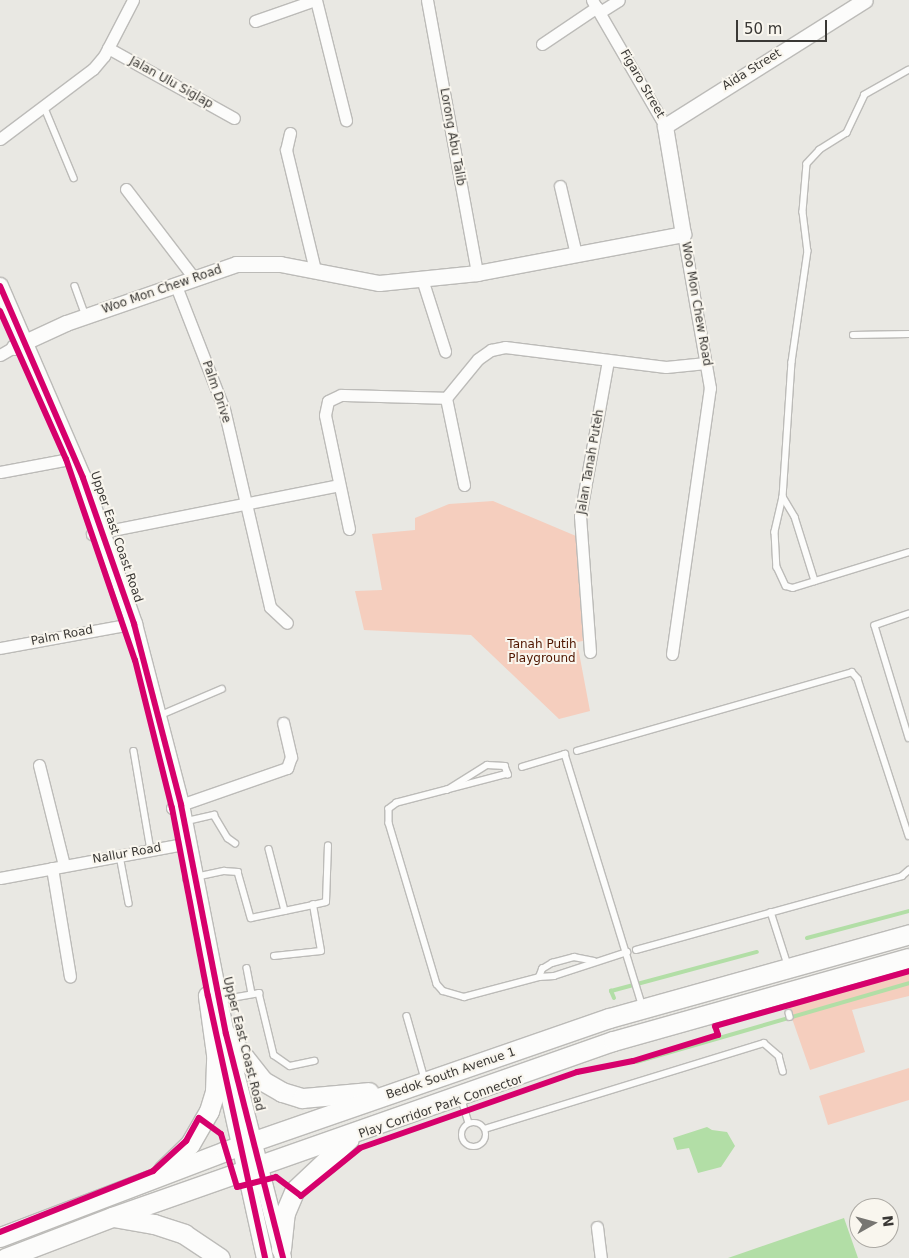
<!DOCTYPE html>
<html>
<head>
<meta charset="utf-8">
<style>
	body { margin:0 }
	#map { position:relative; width:909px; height:1258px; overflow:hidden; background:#e9e8e3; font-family:"DejaVu Sans",sans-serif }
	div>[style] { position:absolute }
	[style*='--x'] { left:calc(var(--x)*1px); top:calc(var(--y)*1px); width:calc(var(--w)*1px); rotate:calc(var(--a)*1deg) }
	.green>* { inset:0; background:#f5cebe }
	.water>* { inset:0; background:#b2dea6 }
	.stream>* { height:4px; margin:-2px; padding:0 2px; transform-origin:2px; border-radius:2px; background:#b2dea6 }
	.roads { filter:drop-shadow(1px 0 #bcbbb8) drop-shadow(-1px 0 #bcbbb8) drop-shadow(0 1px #bcbbb8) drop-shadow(0 -1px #bcbbb8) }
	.service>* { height:5.5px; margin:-2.75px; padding:0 2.75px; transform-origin:2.75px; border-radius:2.75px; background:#fcfcfb }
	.service>.ring { margin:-2.75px; padding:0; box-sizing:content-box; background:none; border:5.5px solid #fcfcfb; border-radius:50% }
	.minor>* { height:11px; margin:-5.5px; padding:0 5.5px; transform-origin:5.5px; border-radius:5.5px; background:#fcfcfb }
	.tertiary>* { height:15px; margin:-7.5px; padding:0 7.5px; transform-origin:7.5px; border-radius:7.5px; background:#fcfcfb }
	.secondary>* { height:16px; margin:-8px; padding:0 8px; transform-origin:8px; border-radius:8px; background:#fcfcfb }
	.primary>* { height:19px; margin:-9.5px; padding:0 9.5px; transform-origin:9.5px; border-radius:9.5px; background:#fcfcfb }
	.cycleway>* { height:6px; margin:-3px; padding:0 3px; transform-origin:3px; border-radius:3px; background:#d6006c }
	span { translate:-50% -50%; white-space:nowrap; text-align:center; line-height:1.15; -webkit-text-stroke:4px #f9f6ee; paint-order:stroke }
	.street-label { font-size:12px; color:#3a3835 }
	.park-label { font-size:12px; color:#4f1600 }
	.north { position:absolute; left:849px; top:1198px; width:50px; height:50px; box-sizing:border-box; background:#f9f6ee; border:1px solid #adaaa4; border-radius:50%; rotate:83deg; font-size:14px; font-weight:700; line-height:20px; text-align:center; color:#3a3835 }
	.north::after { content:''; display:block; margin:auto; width:18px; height:22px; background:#777672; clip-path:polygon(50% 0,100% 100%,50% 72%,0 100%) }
	.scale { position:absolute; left:736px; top:20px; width:91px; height:22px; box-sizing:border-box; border:2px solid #3a3835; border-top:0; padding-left:6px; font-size:15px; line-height:18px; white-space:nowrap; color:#3a3835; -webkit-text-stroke:4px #f9f6ee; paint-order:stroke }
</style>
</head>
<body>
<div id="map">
	<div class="green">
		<i style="clip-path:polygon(493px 501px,576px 536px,583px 641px,577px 642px,590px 711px,559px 719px,471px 635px,364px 630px,355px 591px,382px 590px,372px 534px,415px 530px,415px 518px,449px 504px)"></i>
		<i style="clip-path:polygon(909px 971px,909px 996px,852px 1010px,865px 1052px,810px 1070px,787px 1004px)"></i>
		<i style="clip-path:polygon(909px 1068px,909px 1100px,828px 1125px,819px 1096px)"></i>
	</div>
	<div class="water">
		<i style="clip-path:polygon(707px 1127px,712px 1130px,727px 1132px,735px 1146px,721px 1167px,698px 1173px,689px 1148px,677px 1150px,673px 1138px)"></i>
		<i style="clip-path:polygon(844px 1218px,858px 1258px,728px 1258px)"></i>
	</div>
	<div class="stream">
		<i style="--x:807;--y:938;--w:106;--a:-14.8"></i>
		<i style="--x:614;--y:998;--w:8;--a:-113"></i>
		<i style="--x:611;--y:991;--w:151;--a:-15"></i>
		<i style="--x:636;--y:1062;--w:284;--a:-16.1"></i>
	</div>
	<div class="roads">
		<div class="service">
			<i style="--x:909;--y:70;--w:51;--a:150.4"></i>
			<i style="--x:865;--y:95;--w:42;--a:115.3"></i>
			<i style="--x:847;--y:133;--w:32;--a:148"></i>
			<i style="--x:820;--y:150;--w:19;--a:133"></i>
			<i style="--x:807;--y:164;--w:48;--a:94.8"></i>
			<i style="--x:803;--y:212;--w:39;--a:83"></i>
			<i style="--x:808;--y:251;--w:112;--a:98.2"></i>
			<i style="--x:792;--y:362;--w:135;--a:93.8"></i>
			<i style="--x:783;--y:497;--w:36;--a:103"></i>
			<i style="--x:775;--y:532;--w:35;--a:87"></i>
			<i style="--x:777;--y:567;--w:21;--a:65"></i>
			<i style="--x:786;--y:586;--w:7;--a:16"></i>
			<i style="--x:793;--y:588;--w:121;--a:-17.2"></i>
			<i style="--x:44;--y:106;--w:78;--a:67.4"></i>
			<i style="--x:75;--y:286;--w:30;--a:70"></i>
			<i style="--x:853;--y:335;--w:56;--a:-1"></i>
			<i style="--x:783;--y:497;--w:23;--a:59"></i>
			<i style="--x:795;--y:517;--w:67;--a:72.6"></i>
			<i style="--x:909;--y:614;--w:36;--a:161"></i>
			<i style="--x:875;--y:626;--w:117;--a:73.1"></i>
			<i style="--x:161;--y:715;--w:66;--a:-23.1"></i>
			<i style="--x:134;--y:751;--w:100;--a:80.3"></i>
			<i style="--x:577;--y:751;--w:286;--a:-16"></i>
			<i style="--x:852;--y:672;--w:9;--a:49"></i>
			<i style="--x:858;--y:679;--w:165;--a:72"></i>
			<i style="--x:522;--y:767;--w:45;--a:-16.8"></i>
			<i style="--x:565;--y:754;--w:265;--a:72.9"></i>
			<i style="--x:447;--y:790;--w:47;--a:-32"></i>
			<i style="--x:487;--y:765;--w:18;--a:3"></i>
			<i style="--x:505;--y:766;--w:9;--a:69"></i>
			<i style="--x:508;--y:774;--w:63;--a:165.3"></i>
			<i style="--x:447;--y:790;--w:52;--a:165.4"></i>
			<i style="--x:397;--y:803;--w:10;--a:143"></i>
			<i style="--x:389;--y:809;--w:14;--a:90"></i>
			<i style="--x:389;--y:823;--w:168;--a:73.4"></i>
			<i style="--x:437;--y:984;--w:9;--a:49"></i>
			<i style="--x:443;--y:991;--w:22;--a:16"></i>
			<i style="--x:464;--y:997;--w:78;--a:-14.9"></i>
			<i style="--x:539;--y:977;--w:15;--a:-4"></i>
			<i style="--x:554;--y:976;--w:77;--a:-18.2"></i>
			<i style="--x:187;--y:821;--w:28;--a:-13"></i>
			<i style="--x:214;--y:815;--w:27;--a:59"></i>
			<i style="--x:228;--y:838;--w:9;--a:36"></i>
			<i style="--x:269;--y:849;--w:64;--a:75.5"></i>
			<i style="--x:120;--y:856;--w:48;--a:79.2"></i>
			<i style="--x:186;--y:879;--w:39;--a:-12"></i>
			<i style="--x:224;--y:871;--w:14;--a:4"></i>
			<i style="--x:238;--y:872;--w:48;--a:74.2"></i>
			<i style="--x:251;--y:918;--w:63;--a:-11.8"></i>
			<i style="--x:313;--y:905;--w:13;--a:-13"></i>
			<i style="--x:326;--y:902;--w:56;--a:-88"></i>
			<i style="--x:771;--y:912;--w:56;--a:72.2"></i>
			<i style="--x:636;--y:950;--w:276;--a:-15.5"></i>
			<i style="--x:902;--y:876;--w:9;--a:-41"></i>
			<i style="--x:274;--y:956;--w:47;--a:-6.1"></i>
			<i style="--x:321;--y:951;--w:47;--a:-99.9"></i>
			<i style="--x:247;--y:968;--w:26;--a:79"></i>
			<i style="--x:539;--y:977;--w:9;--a:-69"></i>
			<i style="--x:542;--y:969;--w:12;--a:-31"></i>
			<i style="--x:552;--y:963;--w:23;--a:-15"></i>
			<i style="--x:574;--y:957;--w:20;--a:11"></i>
			<i style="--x:220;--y:1000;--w:40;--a:-10"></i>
			<i style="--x:259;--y:993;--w:64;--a:76.4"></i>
			<i style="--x:274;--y:1055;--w:19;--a:35"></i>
			<i style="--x:290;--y:1066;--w:25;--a:-12"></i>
			<i style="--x:789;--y:1013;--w:4;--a:76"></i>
			<i style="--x:407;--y:1016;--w:66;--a:74.1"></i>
			<i style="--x:461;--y:1097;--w:27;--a:73"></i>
			<i class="ring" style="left:462px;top:1123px;width:18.5px;height:18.5px"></i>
			<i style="--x:485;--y:1129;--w:292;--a:-17.1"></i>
			<i style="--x:764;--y:1043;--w:20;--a:41"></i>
			<i style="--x:779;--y:1056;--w:16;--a:75"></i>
		</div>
		<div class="minor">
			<i style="--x:316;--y:0;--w:124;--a:76"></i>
			<i style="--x:427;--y:0;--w:278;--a:79.6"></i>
			<i style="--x:592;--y:0;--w:146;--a:59.9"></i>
			<i style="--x:600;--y:12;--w:22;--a:-32"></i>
			<i style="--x:255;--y:21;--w:64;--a:-19.3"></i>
			<i style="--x:542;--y:44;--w:66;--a:-33.9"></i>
			<i style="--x:108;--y:48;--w:144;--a:29.1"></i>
			<i style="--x:290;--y:133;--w:17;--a:103"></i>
			<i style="--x:286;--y:150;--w:123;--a:76.4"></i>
			<i style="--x:0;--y:139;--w:116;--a:-37"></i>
			<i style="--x:93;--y:69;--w:17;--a:-50"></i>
			<i style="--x:104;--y:56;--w:63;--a:-62.6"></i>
			<i style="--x:560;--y:186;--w:70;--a:76.8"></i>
			<i style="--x:126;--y:189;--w:112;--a:52.6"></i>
			<i style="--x:422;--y:279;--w:76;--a:72.3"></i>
			<i style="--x:176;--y:286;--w:132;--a:68.7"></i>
			<i style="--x:224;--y:409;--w:203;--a:76.9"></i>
			<i style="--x:270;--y:607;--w:23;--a:43"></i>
			<i style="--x:0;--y:355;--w:16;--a:-30"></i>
			<i style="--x:0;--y:472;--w:76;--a:-10.6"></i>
			<i style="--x:464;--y:485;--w:89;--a:-101.7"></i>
			<i style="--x:446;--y:398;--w:50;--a:-50.6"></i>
			<i style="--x:478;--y:359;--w:16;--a:-35"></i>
			<i style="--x:491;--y:350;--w:14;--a:-12"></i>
			<i style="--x:505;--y:347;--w:162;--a:7.1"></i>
			<i style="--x:666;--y:367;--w:40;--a:-5.7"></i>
			<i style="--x:349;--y:529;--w:116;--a:-101.9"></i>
			<i style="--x:325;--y:415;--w:14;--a:-78"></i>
			<i style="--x:328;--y:401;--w:14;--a:-25"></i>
			<i style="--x:341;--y:395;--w:105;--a:1.6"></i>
			<i style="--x:92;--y:534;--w:252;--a:-11.2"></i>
			<i style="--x:0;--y:648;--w:127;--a:-10.4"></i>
			<i style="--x:590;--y:652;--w:136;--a:-94.2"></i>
			<i style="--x:580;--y:516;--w:158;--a:-79.8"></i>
			<i style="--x:672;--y:654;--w:269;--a:-81.9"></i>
			<i style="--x:710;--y:388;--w:156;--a:-99.9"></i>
			<i style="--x:39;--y:765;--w:103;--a:76"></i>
			<i style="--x:172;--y:808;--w:122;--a:-19.2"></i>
			<i style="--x:287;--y:768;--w:12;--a:-70"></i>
			<i style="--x:291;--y:757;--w:35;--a:-103"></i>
			<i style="--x:52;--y:868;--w:110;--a:80.6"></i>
			<i style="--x:0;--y:878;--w:192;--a:-10.5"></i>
			<i style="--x:597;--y:1227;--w:31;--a:83"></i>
		</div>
		<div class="tertiary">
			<i style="--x:14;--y:347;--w:57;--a:-24.8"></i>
			<i style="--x:66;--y:323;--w:180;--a:-19.1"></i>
			<i style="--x:236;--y:264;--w:44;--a:0"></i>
			<i style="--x:280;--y:264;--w:101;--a:10.9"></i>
			<i style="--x:379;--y:283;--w:99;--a:-5.8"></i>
			<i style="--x:477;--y:273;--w:210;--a:-10.7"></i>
			<i style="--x:683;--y:234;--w:109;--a:-99.5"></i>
			<i style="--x:665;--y:126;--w:236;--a:-32.2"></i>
		</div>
		<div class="secondary">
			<i style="--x:0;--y:286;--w:209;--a:66.6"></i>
			<i style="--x:83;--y:478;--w:155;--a:70.7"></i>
			<i style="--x:134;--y:624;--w:187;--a:75.4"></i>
			<i style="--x:181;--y:805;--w:233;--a:78.9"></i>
			<i style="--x:226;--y:1034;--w:231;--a:75.7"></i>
			<i style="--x:220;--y:1054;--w:209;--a:77.6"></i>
		</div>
		<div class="primary">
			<i style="--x:226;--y:1034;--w:60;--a:51.8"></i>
			<i style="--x:263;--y:1081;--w:22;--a:30"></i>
			<i style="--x:282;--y:1092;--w:21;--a:17"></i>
			<i style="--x:302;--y:1098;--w:67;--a:-5.1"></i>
			<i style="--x:163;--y:1170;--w:37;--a:-44"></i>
			<i style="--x:190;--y:1144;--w:38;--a:-60"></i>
			<i style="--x:209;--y:1111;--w:21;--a:-73"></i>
			<i style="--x:215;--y:1091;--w:37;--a:-88"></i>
			<i style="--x:216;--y:1054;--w:59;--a:-97.9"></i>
			<i style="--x:113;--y:1217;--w:42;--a:9.7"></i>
			<i style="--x:154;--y:1224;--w:32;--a:18"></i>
			<i style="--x:184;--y:1234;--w:43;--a:33.7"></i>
			<i style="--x:0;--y:1237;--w:241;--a:-20.9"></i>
			<i style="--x:225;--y:1151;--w:406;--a:-19.1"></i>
			<i style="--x:609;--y:1018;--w:312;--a:-15.6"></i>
			<i style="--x:281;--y:1249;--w:36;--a:-84"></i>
			<i style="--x:285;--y:1213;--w:25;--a:-67"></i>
			<i style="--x:295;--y:1190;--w:74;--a:-43.4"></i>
			<i style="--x:5;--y:1258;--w:115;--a:-21"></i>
			<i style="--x:112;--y:1217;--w:531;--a:-19.36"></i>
			<i style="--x:613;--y:1041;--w:307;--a:-15.7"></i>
		</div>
	</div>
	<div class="cycleway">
		<i style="--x:0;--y:286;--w:209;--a:66.6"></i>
		<i style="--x:83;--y:478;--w:155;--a:70.7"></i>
		<i style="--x:134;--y:624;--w:187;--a:75.4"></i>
		<i style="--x:181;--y:805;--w:233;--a:78.9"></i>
		<i style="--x:226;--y:1034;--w:231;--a:75.7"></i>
		<i style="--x:0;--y:311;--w:162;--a:66"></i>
		<i style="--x:66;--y:459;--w:213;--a:71.1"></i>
		<i style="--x:135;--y:660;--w:153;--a:76"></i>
		<i style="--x:172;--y:808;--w:191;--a:79.2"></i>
		<i style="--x:208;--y:996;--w:268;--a:77.7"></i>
		<i style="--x:0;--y:1232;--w:165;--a:-21.7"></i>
		<i style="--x:153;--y:1171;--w:45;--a:-42.3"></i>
		<i style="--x:186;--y:1141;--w:26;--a:-61"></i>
		<i style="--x:199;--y:1118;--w:27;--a:36"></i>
		<i style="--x:221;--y:1134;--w:55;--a:73.2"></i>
		<i style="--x:237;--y:1187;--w:40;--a:-14.4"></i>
		<i style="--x:276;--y:1177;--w:31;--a:37"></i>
		<i style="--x:301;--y:1196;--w:76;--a:-39.1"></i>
		<i style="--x:360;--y:1148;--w:230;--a:-19.3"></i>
		<i style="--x:577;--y:1072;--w:57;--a:-11.1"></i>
		<i style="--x:633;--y:1061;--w:89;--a:-17"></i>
		<i style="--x:718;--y:1035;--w:9;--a:-108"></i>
		<i style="--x:715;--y:1026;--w:202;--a:-15.8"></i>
	</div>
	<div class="street-label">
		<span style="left:752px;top:70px;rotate:-32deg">Aida Street</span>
		<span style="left:171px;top:83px;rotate:29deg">Jalan Ulu Siglap</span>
		<span style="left:642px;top:84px;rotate:60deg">Figaro Street</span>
		<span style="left:452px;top:137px;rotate:80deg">Lorong Abu Talib</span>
		<span style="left:162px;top:290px;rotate:-19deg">Woo Mon Chew Road</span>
		<span style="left:696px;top:304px;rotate:80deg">Woo Mon Chew Road</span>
		<span style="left:216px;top:392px;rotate:71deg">Palm Drive</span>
		<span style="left:591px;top:462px;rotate:-80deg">Jalan Tanah Puteh</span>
		<span style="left:116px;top:537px;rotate:71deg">Upper East Coast Road</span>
		<span style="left:62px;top:636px;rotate:-11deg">Palm Road</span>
		<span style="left:127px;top:854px;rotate:-10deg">Nallur Road</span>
		<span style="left:243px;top:1044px;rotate:76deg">Upper East Coast Road</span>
		<span style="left:451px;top:1074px;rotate:-19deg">Bedok South Avenue 1</span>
		<span style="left:441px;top:1107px;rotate:-19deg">Play Corridor Park Connector</span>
	</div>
	<div class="park-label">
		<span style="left:542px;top:652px">Tanah Putih<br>Playground</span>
	</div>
	<div class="north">N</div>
	<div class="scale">50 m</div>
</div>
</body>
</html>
